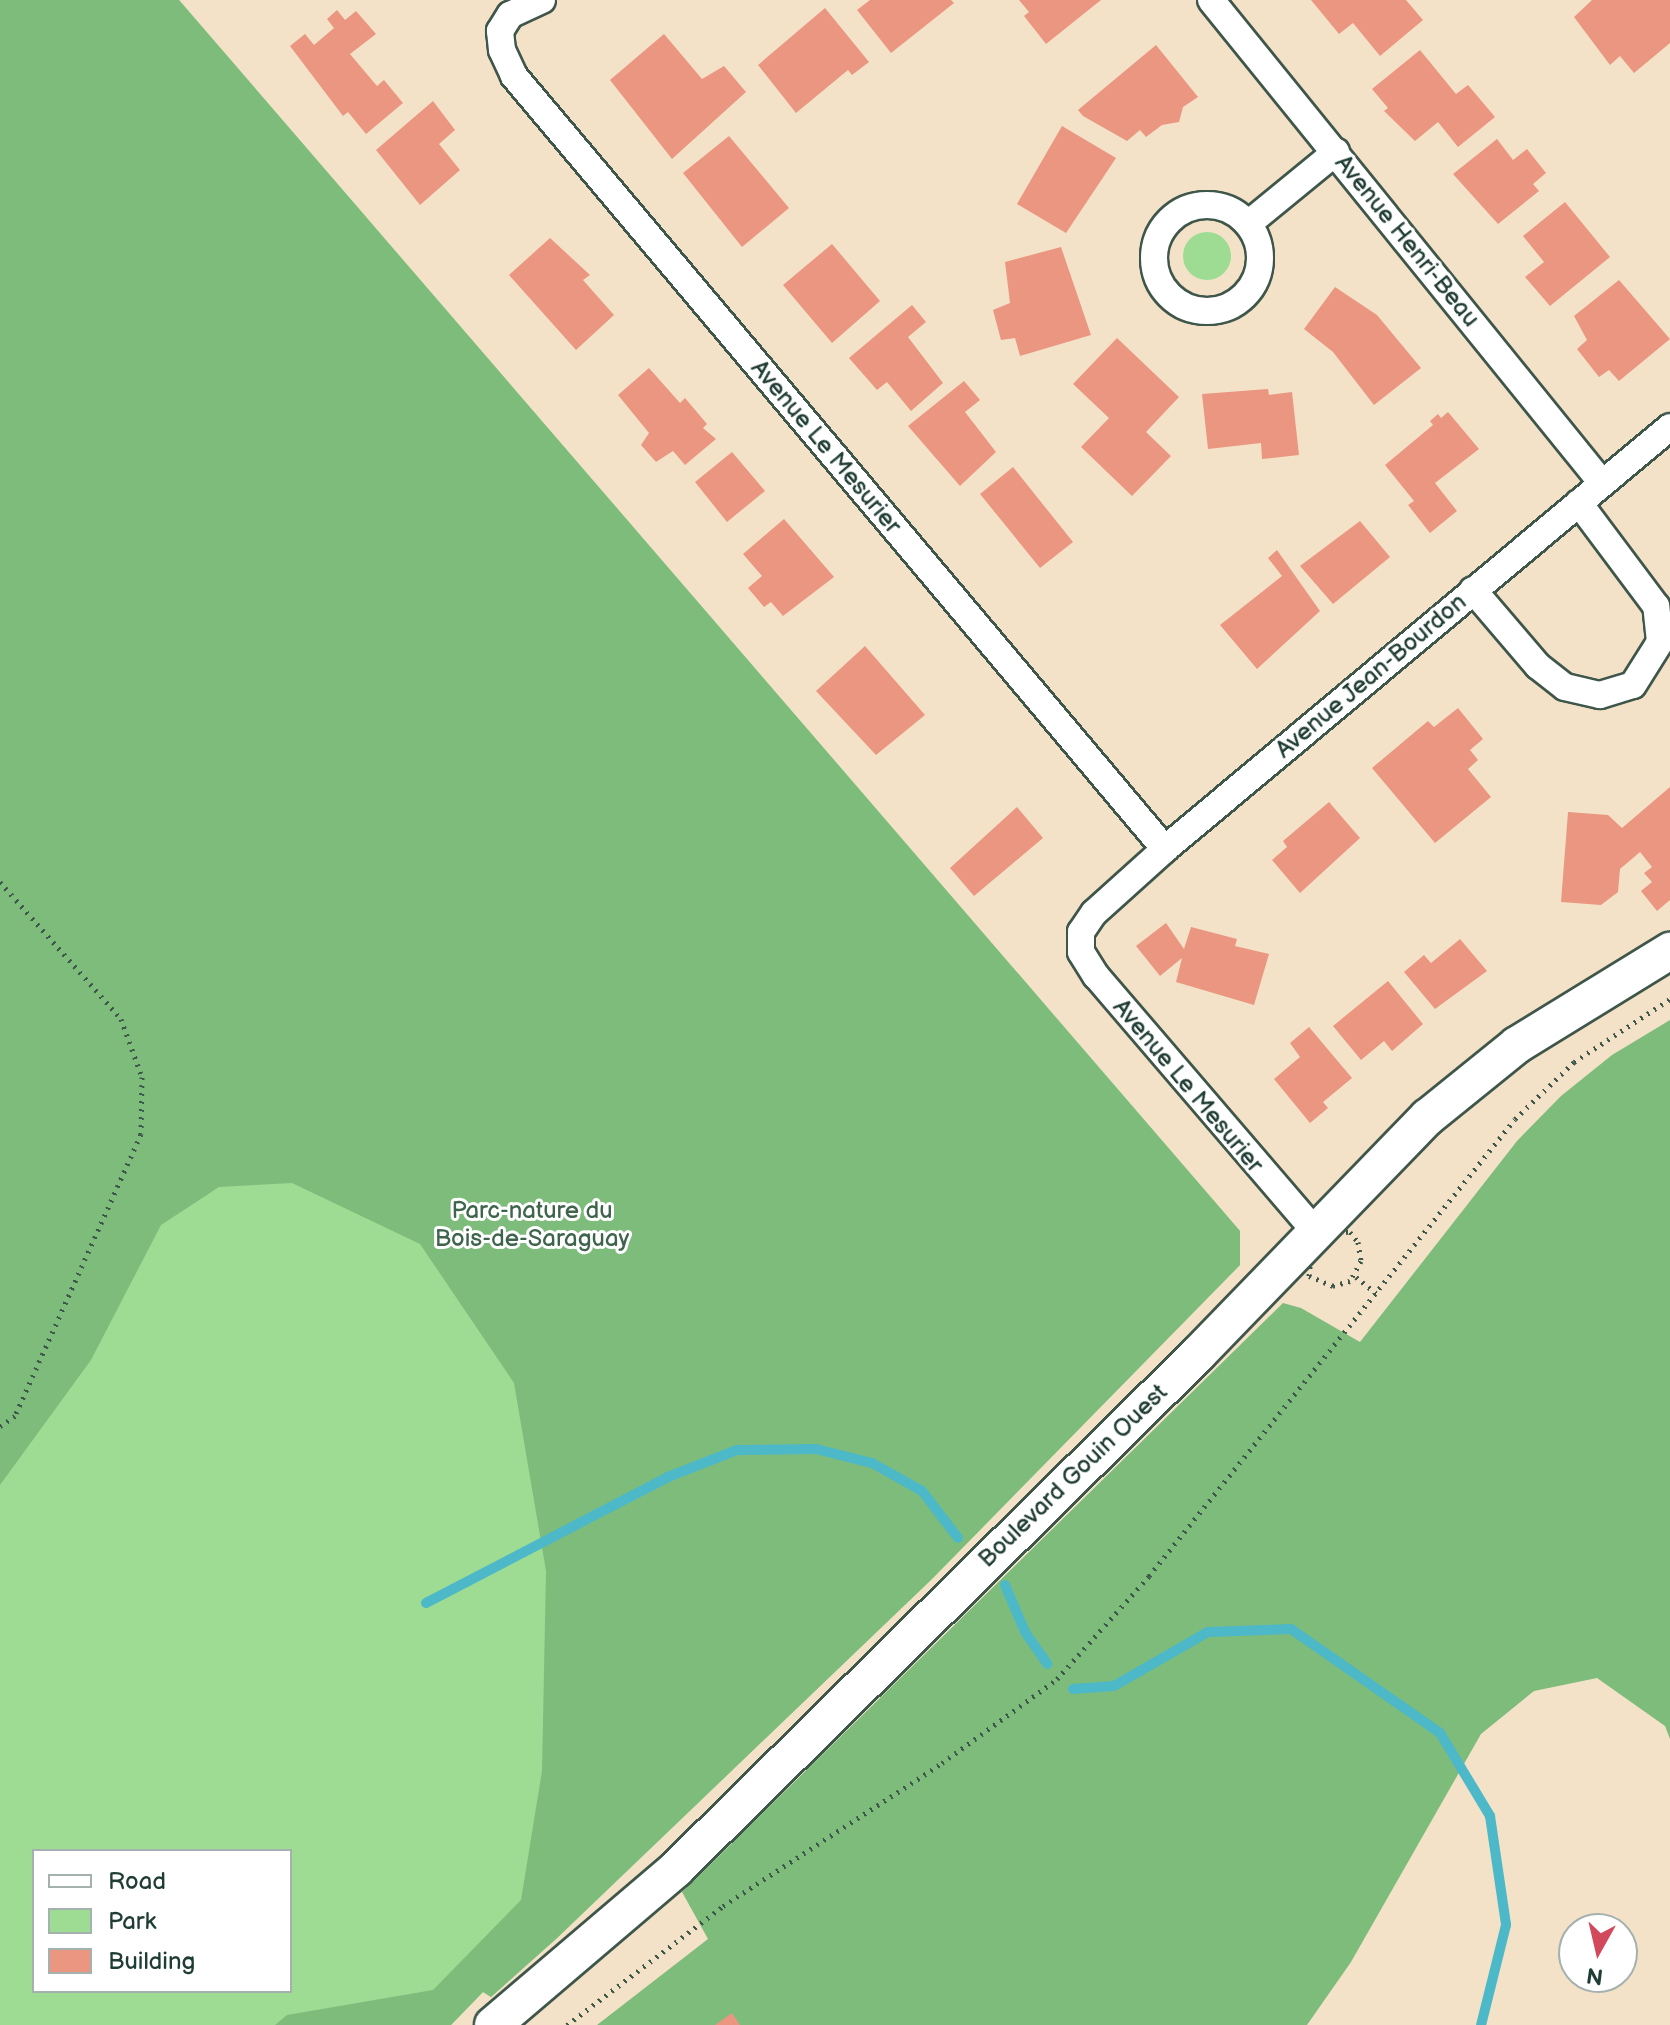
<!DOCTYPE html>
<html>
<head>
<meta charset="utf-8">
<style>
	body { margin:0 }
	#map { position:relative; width:1670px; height:2025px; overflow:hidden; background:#f3e2c8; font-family:"Balsamiq Sans",sans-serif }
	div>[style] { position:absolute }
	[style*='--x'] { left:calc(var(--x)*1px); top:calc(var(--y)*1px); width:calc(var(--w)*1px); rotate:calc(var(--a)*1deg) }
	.green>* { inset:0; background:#9ddc92 }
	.round { border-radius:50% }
	.forest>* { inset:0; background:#7ebc7c }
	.stream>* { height:10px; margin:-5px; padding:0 5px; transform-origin:5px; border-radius:5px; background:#4cb8c8 }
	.building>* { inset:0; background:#eb9681 }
	.path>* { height:5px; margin-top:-2.5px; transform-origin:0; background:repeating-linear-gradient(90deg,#3f564a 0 2px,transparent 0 8px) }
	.roads { filter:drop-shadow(2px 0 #3f564a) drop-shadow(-2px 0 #3f564a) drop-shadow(0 2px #3f564a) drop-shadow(0 -2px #3f564a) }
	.street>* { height:26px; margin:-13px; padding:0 13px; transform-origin:13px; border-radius:13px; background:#fff }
	.street>.ring { margin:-13px; padding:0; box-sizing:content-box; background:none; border:26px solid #fff; border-radius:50% }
	.secondary>* { height:36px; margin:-18px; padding:0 18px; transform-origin:18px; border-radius:18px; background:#fff }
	span { translate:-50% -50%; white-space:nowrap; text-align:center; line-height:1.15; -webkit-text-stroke:6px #fff; paint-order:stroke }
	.street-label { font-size:24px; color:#1f3d34 }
	.park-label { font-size:24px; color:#3e654c }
	.legend { position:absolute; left:32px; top:1849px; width:260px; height:144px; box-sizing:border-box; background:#fff; border:2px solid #a5b1ae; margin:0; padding:10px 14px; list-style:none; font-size:24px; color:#1f3d34 }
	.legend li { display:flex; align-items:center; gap:16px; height:40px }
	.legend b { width:40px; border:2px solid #a5b1ae }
	.north { position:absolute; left:1558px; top:1913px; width:80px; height:80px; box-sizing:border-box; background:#fff; border:2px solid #a5b1ae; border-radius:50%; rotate:188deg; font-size:22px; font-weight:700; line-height:32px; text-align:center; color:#1f3d34 }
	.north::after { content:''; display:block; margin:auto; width:28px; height:36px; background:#d1495b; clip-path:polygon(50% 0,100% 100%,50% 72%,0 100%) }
</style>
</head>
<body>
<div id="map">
	<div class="green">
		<i style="clip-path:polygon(evenodd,0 0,179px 0,1240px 1231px,1240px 1265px,932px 1579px,556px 1939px,491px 1997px,483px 1992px,451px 2025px,0 2025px,0 0,34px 1851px,290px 1851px,290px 1991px,34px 1991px,34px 1851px)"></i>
		<i class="round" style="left:1183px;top:232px;width:48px;height:48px"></i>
	</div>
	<div class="forest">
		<i style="clip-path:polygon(0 0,179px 0,1240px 1231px,1240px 1265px,932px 1579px,556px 1939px,491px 1997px,483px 1992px,451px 2025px,275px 2025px,287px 2015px,433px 1990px,521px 1900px,542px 1771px,546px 1571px,514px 1383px,420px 1244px,292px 1183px,219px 1187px,161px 1225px,91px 1360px,0 1485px)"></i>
		<i style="clip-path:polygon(1670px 1020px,1670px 1739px,1665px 1726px,1597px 1678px,1534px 1691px,1481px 1734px,1351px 1962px,1307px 2025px,597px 2025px,708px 1939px,682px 1892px,1283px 1303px,1301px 1308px,1360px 1342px,1517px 1141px,1561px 1096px,1612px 1055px)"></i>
	</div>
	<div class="stream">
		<i style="--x:1005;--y:1585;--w:51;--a:66.9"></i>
		<i style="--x:1025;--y:1632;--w:39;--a:55"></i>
		<i style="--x:426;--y:1603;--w:273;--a:-27.5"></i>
		<i style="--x:668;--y:1477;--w:74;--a:-21.4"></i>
		<i style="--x:737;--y:1450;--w:79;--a:-0.7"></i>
		<i style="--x:816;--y:1449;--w:58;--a:14"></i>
		<i style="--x:872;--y:1463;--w:57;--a:29.2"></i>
		<i style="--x:922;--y:1491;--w:59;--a:52.5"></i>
		<i style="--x:1073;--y:1689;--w:41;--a:-4.2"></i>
		<i style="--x:1114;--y:1686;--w:108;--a:-29.9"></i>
		<i style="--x:1208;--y:1632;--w:83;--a:-2.1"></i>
		<i style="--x:1291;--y:1629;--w:182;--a:34.9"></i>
		<i style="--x:1440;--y:1733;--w:97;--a:58.9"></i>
		<i style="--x:1490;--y:1816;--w:110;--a:81.6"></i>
		<i style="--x:1506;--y:1925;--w:103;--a:104"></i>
	</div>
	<div class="building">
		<i style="clip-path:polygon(870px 0,951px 0,954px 3px,891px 53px,857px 10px)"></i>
		<i style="clip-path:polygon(1019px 0,1101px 0,1046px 44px,1024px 16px,1029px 12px)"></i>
		<i style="clip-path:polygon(1311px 0,1406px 0,1423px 20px,1380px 56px,1353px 23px,1339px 34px)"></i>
		<i style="clip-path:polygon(1592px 0,1670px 0,1670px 43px,1634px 73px,1620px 56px,1610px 65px,1574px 17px)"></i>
		<i style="clip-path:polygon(825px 8px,869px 62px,852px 75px,848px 70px,796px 113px,758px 65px)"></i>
		<i style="clip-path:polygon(337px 10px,345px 20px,356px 11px,376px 34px,350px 54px,377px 86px,384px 80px,403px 103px,366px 134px,348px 112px,343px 116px,290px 46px,305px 34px,314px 45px,334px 28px,327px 19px)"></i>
		<i style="clip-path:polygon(664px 34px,702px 79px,724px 66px,746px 92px,672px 159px,610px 80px)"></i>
		<i style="clip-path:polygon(1156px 45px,1198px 97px,1183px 107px,1179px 122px,1162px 125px,1146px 137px,1140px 130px,1127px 141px,1083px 116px,1078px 110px)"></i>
		<i style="clip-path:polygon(1420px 50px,1456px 94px,1468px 85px,1495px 117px,1458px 147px,1438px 122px,1415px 141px,1384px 111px,1388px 108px,1372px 89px)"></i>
		<i style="clip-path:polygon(433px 101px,455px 130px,439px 144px,460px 170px,420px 205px,376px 150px)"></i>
		<i style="clip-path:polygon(1062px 126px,1116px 158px,1066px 233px,1017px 204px)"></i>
		<i style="clip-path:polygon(729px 136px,789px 208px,742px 247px,683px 173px)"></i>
		<i style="clip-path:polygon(1497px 139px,1513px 160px,1527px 149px,1546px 173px,1533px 184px,1539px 191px,1498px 224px,1453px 174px)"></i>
		<i style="clip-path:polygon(1565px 202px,1610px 257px,1550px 306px,1525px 277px,1544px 262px,1523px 236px)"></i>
		<i style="clip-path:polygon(550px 238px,590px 275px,583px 280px,614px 315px,576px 350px,509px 275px)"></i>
		<i style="clip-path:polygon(832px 244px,880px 301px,832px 343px,783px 285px)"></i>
		<i style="clip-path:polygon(1061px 247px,1091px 335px,1020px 356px,1015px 338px,1001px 340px,993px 310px,1010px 303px,1005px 262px)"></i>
		<i style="clip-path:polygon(1619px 280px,1670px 339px,1619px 381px,1609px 370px,1599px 377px,1577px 349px,1587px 340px,1574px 316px)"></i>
		<i style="clip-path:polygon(1335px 287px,1377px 315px,1421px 368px,1374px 405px,1333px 352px,1304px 329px)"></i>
		<i style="clip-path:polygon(912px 305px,926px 322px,908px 337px,943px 383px,911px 411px,887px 382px,877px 390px,849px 358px)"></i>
		<i style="clip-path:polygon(1117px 338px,1179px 397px,1146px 432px,1171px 456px,1132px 496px,1081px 447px,1109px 418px,1073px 384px)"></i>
		<i style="clip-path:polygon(649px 368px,680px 403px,685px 398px,707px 424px,703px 428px,716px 439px,685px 465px,673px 451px,656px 462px,641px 445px,649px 433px,618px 395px)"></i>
		<i style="clip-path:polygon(964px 381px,980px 400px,965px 412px,996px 452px,960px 486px,908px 426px)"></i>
		<i style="clip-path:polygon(1268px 389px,1269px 395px,1292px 392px,1299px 455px,1262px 459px,1261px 443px,1208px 449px,1202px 394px)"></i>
		<i style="clip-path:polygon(1448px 412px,1479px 449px,1435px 483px,1457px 511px,1430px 533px,1408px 505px,1414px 501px,1385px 465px,1433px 425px,1430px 421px,1438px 414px,1441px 418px)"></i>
		<i style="clip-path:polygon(732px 452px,765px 491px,727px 522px,695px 482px)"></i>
		<i style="clip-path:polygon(1013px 467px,1073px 542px,1040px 568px,980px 494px)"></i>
		<i style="clip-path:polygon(784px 519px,834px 577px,783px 616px,771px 602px,764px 607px,748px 588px,762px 576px,743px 554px)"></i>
		<i style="clip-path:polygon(1360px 521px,1390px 557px,1333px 604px,1300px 566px)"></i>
		<i style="clip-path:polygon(1277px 550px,1320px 611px,1257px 669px,1220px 625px,1282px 576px,1268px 558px)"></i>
		<i style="clip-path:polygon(865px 646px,925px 715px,876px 755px,816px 691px)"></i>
		<i style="clip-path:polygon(1458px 708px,1483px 739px,1470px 750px,1478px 760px,1468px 769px,1491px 797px,1435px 843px,1372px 768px,1428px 721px,1434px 727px)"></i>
		<i style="clip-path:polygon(1670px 787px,1670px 900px,1657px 911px,1641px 891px,1652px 882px,1644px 873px,1652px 867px,1640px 852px,1620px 869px,1618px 892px,1601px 905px,1561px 902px,1568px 812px,1608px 815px,1622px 828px)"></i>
		<i style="clip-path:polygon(1329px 802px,1360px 838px,1300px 893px,1272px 860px,1287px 847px,1283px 841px)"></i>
		<i style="clip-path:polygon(1017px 807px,1043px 838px,974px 896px,950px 868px)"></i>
		<i style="clip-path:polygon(1166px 923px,1184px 949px,1191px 927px,1237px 939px,1235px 946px,1269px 954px,1254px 1005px,1176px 982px,1182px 958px,1160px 976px,1136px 946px)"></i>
		<i style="clip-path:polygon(1460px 939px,1487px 971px,1435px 1009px,1404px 972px,1424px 955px,1431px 963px)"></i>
		<i style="clip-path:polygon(1388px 981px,1423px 1024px,1392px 1051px,1384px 1041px,1361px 1060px,1333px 1026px)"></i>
		<i style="clip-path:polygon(1309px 1027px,1352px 1078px,1323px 1102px,1328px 1108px,1310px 1123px,1274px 1079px,1300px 1057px,1290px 1043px)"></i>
		<i style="clip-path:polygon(732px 2013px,740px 2025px,715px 2025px)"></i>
	</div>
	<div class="path">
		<i style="--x:0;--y:882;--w:183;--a:48.5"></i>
		<i style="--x:121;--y:1019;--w:62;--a:70.1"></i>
		<i style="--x:142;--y:1077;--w:57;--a:91"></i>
		<i style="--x:141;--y:1134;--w:309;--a:114.1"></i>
		<i style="--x:15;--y:1416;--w:18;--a:146"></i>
		<i style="--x:1314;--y:1230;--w:36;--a:3"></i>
		<i style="--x:1350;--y:1232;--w:13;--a:51"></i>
		<i style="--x:1358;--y:1242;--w:19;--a:81"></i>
		<i style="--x:1361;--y:1261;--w:23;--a:119"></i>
		<i style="--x:1350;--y:1281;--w:18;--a:164"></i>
		<i style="--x:1333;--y:1286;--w:26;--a:-157"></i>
		<i style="--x:1309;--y:1276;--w:46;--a:-83.8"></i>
		<i style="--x:1356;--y:1277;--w:26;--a:39"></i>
		<i style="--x:567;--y:2025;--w:196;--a:-37.3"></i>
		<i style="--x:723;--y:1906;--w:262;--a:-33.1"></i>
		<i style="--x:942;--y:1763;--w:142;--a:-36.1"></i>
		<i style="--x:1057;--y:1679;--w:138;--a:-48.2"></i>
		<i style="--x:1149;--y:1576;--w:585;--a:-51.31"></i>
		<i style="--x:1515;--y:1119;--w:82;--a:-44"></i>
		<i style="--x:1574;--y:1062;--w:115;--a:-33.3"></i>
	</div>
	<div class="roads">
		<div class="street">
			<i style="--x:542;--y:0;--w:35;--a:155"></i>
			<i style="--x:510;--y:15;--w:19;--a:122"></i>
			<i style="--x:500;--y:31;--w:19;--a:84"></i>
			<i style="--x:502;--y:50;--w:29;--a:65"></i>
			<i style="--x:514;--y:76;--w:1011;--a:49.9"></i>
			<i style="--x:1211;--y:0;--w:621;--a:51.01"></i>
			<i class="ring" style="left:1154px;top:205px;width:80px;height:80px"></i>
			<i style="--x:1248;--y:224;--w:114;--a:-39.3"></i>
			<i style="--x:1473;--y:590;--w:100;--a:49.5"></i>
			<i style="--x:1538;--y:666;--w:34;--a:38"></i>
			<i style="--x:1565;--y:687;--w:36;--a:13"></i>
			<i style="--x:1600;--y:695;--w:34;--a:-17"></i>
			<i style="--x:1633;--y:685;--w:51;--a:-57.9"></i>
			<i style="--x:1660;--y:642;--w:36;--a:-96"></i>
			<i style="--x:1656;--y:606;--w:129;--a:-126.8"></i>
			<i style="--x:1314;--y:1230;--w:335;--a:-130.6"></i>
			<i style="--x:1096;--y:976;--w:28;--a:-122"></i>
			<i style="--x:1081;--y:952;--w:20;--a:-90"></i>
			<i style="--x:1081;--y:932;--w:23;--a:-56"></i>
			<i style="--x:1094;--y:913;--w:96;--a:-42"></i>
			<i style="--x:1165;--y:849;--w:658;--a:-39.88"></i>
		</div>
		<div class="secondary">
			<i style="--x:493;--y:2025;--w:240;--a:-40.4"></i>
			<i style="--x:676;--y:1869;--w:733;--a:-44.61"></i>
			<i style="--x:1198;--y:1354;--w:330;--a:-45.9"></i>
			<i style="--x:1428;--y:1117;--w:114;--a:-39"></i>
			<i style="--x:1517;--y:1045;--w:180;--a:-31.6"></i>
		</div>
	</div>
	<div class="street-label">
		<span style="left:1407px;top:241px;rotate:51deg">Avenue Henri-Beau</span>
		<span style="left:826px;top:447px;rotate:50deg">Avenue Le Mesurier</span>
		<span style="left:1371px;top:676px;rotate:-40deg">Avenue Jean-Bourdon</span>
		<span style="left:1188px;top:1086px;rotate:50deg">Avenue Le Mesurier</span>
		<span style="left:1073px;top:1476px;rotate:-44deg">Boulevard Gouin Ouest</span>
	</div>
	<div class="park-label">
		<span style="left:532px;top:1225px">Parc-nature du<br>Bois-de-Saraguay</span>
	</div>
	<ul class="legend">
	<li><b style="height:10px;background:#fff"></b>Road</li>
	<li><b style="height:22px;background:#9ddc92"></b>Park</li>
	<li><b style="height:22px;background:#eb9681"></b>Building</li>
	</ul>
	<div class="north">N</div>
</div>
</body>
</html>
